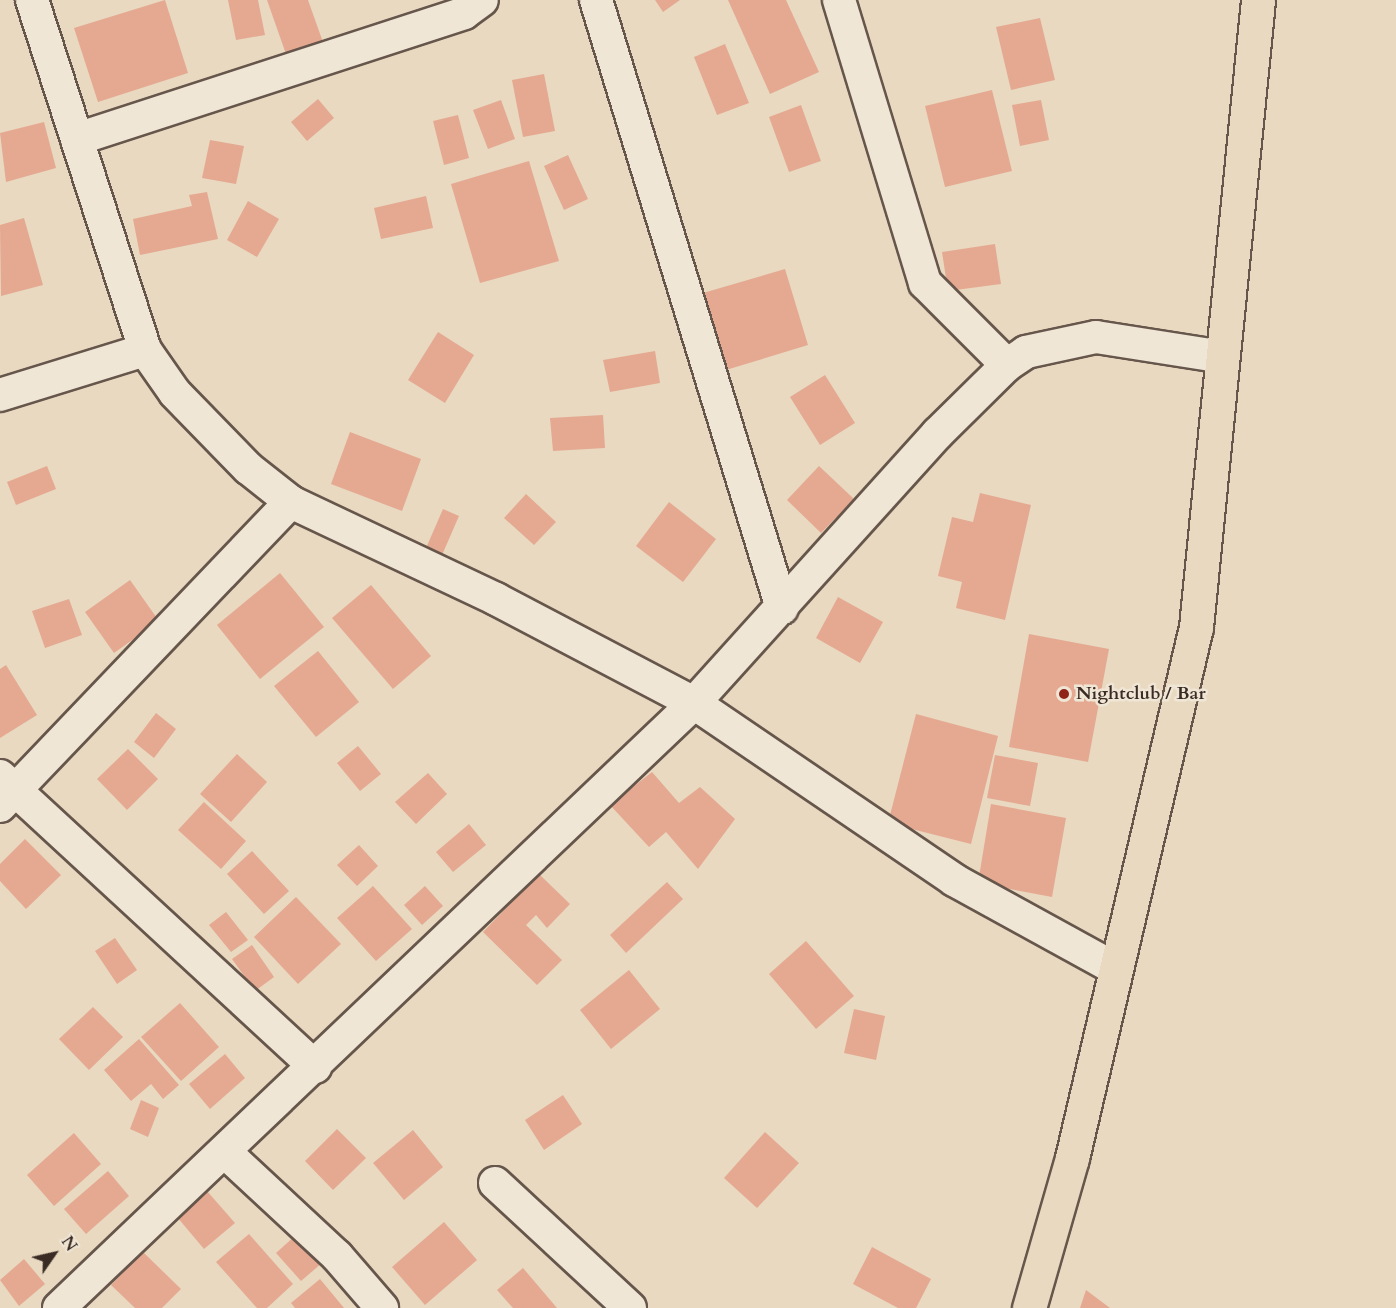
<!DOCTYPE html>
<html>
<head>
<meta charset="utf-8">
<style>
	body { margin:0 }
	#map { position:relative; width:1396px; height:1308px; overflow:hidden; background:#e8d9c0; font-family:Cardo,serif }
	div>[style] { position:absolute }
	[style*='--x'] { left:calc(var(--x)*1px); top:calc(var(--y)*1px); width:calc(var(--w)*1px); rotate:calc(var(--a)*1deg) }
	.building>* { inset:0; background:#e5a991 }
	.roads { filter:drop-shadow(2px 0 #66564b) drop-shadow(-2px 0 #66564b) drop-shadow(0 2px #66564b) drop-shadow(0 -2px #66564b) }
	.minor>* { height:32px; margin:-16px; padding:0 16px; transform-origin:16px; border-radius:16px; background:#f0e6d6 }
	.major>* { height:33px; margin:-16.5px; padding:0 16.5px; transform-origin:16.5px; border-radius:16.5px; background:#e8d9c0 }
	.dots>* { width:16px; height:16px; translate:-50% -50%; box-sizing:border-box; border:3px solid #f0e6d6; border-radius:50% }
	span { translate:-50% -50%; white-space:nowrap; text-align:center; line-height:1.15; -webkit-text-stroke:5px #f0e6d6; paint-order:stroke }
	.poi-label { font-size:18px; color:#3a2b24; font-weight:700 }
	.left { translate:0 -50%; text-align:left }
	.north { position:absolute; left:24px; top:1224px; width:60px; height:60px; -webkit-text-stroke:4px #f0e6d6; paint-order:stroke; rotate:56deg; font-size:16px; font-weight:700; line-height:24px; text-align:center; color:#3a2b24 }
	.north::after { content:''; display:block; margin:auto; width:21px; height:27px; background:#3a2b24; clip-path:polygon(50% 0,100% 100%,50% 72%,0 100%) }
</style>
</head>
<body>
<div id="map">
	<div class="building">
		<i style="clip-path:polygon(165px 0,188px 73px,98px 102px,74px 28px)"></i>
		<i style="clip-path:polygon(228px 0,258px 0,265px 35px,236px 40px)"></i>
		<i style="clip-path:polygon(267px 0,308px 0,324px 45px,287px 57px)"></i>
		<i style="clip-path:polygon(655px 0,680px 0,663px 12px)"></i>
		<i style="clip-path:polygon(728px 0,786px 0,819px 72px,770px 94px)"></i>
		<i style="clip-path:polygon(1040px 18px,1055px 80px,1011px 90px,996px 27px)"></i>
		<i style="clip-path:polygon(725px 44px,749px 103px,717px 115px,694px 57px)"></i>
		<i style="clip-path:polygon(544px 74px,555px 131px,523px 137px,512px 80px)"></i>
		<i style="clip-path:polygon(992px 90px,1012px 171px,945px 187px,925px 106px)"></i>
		<i style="clip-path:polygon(318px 99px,334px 118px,307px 141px,291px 122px)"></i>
		<i style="clip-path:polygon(501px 100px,515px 139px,488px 149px,473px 110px)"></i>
		<i style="clip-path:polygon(1041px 100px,1049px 140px,1020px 146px,1012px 105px)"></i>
		<i style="clip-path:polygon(801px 105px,821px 161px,789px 172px,769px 117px)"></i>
		<i style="clip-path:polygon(458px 115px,469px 158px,444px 165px,433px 121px)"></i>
		<i style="clip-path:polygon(44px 122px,56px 168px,6px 182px,0 133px)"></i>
		<i style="clip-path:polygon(210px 140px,244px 146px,236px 184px,202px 178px)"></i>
		<i style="clip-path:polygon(568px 155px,588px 199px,564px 210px,544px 166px)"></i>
		<i style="clip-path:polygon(529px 161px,559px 261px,480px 283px,451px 184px)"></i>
		<i style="clip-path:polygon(207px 192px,218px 239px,140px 255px,133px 219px,192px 206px,189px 195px)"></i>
		<i style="clip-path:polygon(426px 196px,433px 228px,381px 239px,374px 208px)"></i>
		<i style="clip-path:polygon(248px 201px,279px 219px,257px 257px,227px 240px)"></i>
		<i style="clip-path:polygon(24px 218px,43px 285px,1px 296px,0 225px)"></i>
		<i style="clip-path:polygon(995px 244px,1001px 284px,948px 291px,942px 252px)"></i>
		<i style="clip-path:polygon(785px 269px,808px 345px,726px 370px,703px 293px)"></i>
		<i style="clip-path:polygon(438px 332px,474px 355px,445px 403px,408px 380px)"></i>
		<i style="clip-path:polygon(655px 351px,660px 383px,610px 392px,603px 360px)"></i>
		<i style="clip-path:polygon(825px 375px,855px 423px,820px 445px,790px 397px)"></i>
		<i style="clip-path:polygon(603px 415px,605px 448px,553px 451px,550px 418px)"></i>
		<i style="clip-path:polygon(350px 432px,421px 459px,402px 511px,331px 484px)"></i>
		<i style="clip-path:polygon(47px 466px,56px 489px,16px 505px,7px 482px)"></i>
		<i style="clip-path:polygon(819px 466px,854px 499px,821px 533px,787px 500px)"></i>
		<i style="clip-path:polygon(980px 493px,1031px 505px,1005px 620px,956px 608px,962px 582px,938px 576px,952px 517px,973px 522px)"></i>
		<i style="clip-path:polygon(526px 494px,556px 522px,534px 545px,504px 518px)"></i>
		<i style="clip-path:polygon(669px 502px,716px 539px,683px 582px,636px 546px)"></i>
		<i style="clip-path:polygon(443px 509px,459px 516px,439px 562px,423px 555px)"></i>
		<i style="clip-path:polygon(280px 573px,324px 627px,260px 679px,217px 625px)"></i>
		<i style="clip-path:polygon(130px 580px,159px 621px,114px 653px,85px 612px)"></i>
		<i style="clip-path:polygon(371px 585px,431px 656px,393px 689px,332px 618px)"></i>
		<i style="clip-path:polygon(838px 597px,883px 622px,860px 663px,816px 638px)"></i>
		<i style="clip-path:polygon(69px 599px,82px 635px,45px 648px,32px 611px)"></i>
		<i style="clip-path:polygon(1029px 634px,1109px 649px,1088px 762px,1009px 747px)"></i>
		<i style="clip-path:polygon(318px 651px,359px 702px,316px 737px,274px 686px)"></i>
		<i style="clip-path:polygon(6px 665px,37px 715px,0 738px,0 669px)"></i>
		<i style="clip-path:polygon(156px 713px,176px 729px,154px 758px,134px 742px)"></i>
		<i style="clip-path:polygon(916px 714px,998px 736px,971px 844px,888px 823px)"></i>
		<i style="clip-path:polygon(358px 746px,381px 774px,360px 791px,337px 763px)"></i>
		<i style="clip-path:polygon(128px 749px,158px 779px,127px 810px,97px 779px)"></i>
		<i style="clip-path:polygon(237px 754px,267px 782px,231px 822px,200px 794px)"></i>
		<i style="clip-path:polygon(995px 755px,1038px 763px,1030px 806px,987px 798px)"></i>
		<i style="clip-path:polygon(652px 772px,679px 803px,700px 787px,735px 819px,698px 869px,666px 832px,649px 847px,610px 805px)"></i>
		<i style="clip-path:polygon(428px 773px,447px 794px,416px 824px,395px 802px)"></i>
		<i style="clip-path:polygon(204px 802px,246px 841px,221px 869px,178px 830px)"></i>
		<i style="clip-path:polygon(991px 804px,1066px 818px,1052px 897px,978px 883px)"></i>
		<i style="clip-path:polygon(469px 824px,486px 845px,453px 872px,436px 852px)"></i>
		<i style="clip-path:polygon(25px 839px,61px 875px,26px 909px,0 881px,0 864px)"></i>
		<i style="clip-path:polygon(359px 845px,378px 866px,357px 886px,337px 865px)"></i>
		<i style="clip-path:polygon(252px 851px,289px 891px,264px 914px,227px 874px)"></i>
		<i style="clip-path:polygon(539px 874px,570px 904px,547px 928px,536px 915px,526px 925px,562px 960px,537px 985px,483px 932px)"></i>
		<i style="clip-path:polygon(667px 882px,683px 899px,626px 953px,610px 935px)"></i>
		<i style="clip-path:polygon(373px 886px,412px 929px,376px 961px,337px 918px)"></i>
		<i style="clip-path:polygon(425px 886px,443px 906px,422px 925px,404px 905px)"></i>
		<i style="clip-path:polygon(296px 897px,341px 944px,298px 984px,254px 937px)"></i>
		<i style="clip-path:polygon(226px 912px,248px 940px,231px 952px,209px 925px)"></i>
		<i style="clip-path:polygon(115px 938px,137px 970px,117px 984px,95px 951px)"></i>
		<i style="clip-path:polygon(806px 941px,854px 996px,816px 1029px,769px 974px)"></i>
		<i style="clip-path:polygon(252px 945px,274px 977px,255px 991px,232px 959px)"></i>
		<i style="clip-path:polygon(629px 970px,660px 1009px,611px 1049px,580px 1010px)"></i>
		<i style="clip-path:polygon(180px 1003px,219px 1047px,181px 1081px,141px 1037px)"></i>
		<i style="clip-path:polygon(93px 1007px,123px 1037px,89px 1070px,59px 1039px)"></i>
		<i style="clip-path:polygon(854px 1009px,885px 1016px,876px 1060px,844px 1053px)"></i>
		<i style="clip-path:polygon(139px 1039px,179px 1085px,163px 1099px,151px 1084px,131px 1101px,104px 1070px)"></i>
		<i style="clip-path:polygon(225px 1054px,245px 1078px,210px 1109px,189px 1084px)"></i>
		<i style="clip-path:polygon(563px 1095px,582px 1124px,544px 1150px,525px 1120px)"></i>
		<i style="clip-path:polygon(141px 1100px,159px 1108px,148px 1137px,130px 1129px)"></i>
		<i style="clip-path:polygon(337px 1129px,366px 1158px,333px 1190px,305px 1161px)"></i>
		<i style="clip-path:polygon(413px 1130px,443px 1167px,404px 1200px,373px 1163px)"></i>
		<i style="clip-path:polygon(765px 1132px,799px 1163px,757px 1208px,724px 1178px)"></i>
		<i style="clip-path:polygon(74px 1133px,101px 1164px,54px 1206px,27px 1175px)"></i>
		<i style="clip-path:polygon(108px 1171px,129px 1196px,86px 1234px,64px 1209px)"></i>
		<i style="clip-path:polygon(207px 1191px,235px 1223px,204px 1249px,177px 1217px)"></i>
		<i style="clip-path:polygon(444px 1222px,477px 1260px,425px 1305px,392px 1267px)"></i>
		<i style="clip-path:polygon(249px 1234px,293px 1284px,267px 1308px,257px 1308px,216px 1262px)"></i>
		<i style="clip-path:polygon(296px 1235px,322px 1263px,301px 1281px,276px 1253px)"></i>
		<i style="clip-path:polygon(872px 1247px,931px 1279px,916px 1308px,898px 1308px,853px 1284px)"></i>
		<i style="clip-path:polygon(143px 1252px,181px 1289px,162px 1308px,135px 1308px,111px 1285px)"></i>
		<i style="clip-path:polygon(24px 1259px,45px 1284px,19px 1306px,0 1280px)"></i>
		<i style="clip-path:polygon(523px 1268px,557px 1308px,513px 1308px,497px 1290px)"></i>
		<i style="clip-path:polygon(320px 1279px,344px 1308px,295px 1308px,291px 1303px)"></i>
		<i style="clip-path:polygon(1086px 1290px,1110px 1308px,1080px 1308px)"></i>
	</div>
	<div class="roads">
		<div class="minor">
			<i style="--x:32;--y:0;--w:368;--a:72.1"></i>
			<i style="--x:145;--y:350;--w:52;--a:55.1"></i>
			<i style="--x:175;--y:393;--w:105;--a:45.8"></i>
			<i style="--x:248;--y:468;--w:55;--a:38.3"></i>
			<i style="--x:291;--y:502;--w:227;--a:25.3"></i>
			<i style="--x:496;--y:599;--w:224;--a:27.7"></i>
			<i style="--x:694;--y:703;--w:315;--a:34.2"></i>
			<i style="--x:954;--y:880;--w:185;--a:28.8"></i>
			<i style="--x:596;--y:0;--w:636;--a:72.99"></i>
			<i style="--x:839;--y:0;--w:296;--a:73.1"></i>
			<i style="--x:925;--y:283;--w:116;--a:45"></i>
			<i style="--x:77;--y:139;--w:407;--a:-18"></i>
			<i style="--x:464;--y:13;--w:22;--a:-36"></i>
			<i style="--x:0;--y:395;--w:152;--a:-17.2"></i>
			<i style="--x:0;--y:776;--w:429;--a:42.7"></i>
			<i style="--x:0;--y:806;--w:421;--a:-46.3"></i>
			<i style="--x:225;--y:1152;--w:153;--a:42.9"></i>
			<i style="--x:337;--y:1256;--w:69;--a:49.1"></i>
			<i style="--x:495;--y:1183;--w:184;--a:42.8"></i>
			<i style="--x:59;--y:1308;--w:877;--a:-43.61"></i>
			<i style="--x:694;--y:703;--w:363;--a:-47.9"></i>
			<i style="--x:937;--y:434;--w:98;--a:-44.6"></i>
			<i style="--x:1007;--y:365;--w:23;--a:-34"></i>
			<i style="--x:1026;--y:352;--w:72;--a:-12.1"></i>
			<i style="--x:1096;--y:337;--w:129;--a:8.9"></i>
		</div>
		<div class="major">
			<i style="--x:1029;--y:1308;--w:156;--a:-74"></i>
			<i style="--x:1072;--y:1158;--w:545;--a:-76.86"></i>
			<i style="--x:1196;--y:627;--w:630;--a:-84.35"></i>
		</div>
	</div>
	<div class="dots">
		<i style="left:1064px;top:694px;background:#8f2418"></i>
	</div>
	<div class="poi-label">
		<span class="left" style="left:1076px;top:694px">Nightclub / Bar</span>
	</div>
	<div class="north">N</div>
</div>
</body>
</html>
